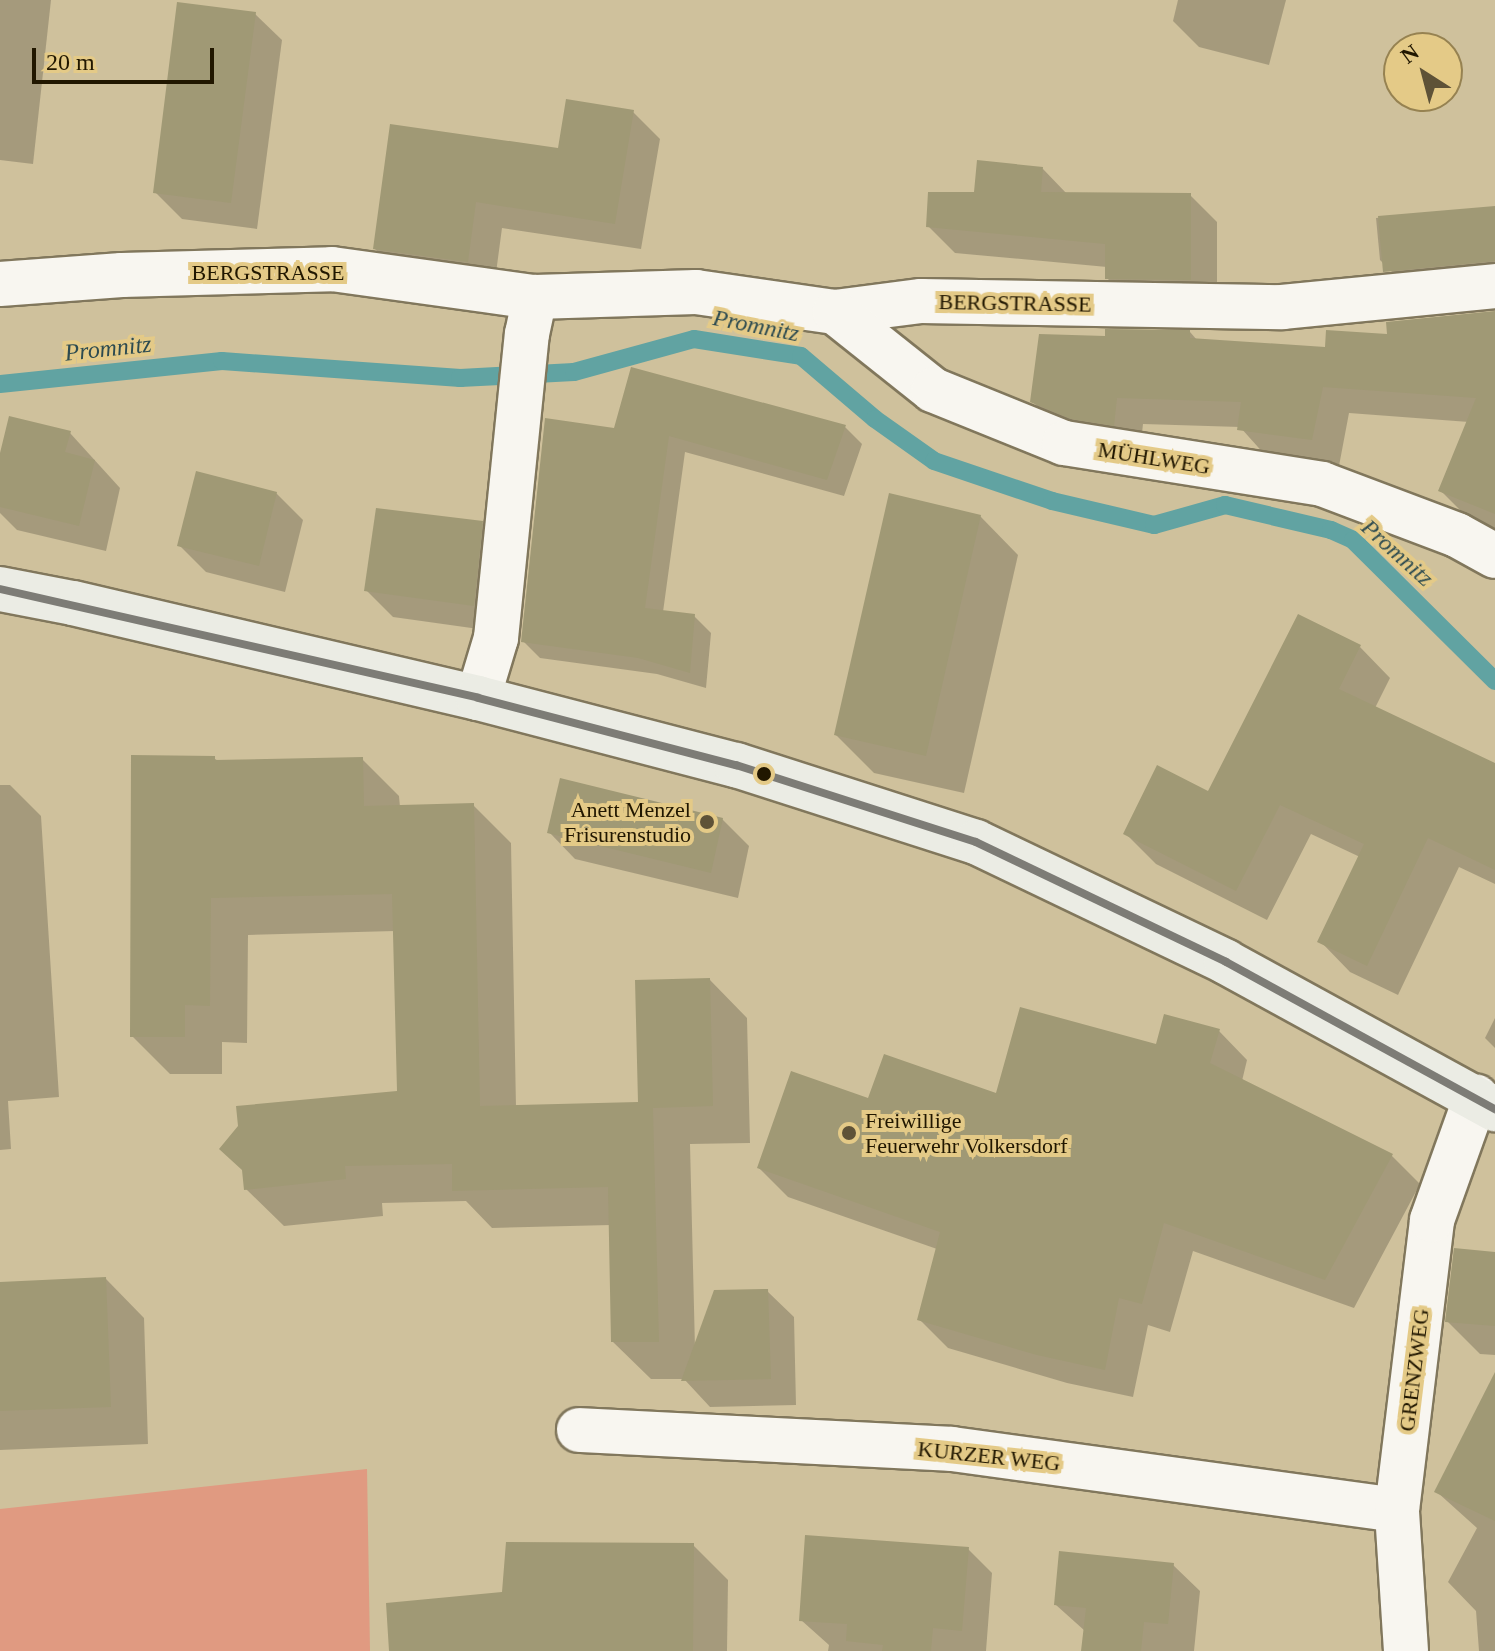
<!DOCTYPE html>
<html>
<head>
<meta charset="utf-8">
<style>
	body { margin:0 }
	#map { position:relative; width:1495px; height:1651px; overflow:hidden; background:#cfc19c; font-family:Georgia,serif }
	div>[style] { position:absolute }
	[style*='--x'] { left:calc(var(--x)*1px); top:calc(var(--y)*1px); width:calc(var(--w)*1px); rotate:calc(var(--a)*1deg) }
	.green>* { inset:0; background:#e09a81 }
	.shadow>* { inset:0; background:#0003 }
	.stream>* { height:18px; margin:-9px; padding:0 9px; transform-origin:9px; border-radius:9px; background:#61a3a2 }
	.building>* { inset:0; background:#a09975 }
	.roads { filter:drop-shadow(2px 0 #81775c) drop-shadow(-2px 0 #81775c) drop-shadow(0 2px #81775c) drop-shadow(0 -2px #81775c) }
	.minor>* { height:44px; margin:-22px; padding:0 22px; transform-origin:22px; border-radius:22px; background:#f8f6f0 }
	.secondary>* { height:44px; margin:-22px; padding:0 22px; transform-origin:22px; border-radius:22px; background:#ebece4 }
	.bus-1>* { height:8px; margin:-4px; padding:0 4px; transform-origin:4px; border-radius:4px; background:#7d7c76 }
	.dots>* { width:22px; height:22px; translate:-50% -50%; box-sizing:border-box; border:4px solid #e4ca87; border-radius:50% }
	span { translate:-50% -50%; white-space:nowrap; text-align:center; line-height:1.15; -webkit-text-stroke:8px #e4ca87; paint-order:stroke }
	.street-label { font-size:22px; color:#211700 }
	.poi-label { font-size:22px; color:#211700 }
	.right { translate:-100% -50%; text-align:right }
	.left { translate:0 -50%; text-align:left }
	.water-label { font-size:24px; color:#2d4b50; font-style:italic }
	.north { position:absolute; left:1383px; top:32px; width:80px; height:80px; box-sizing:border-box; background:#e4ca87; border:2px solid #968251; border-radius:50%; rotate:324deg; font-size:22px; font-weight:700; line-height:32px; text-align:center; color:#211700 }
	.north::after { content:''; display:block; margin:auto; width:28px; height:36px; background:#5e5237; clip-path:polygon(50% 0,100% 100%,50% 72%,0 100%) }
	.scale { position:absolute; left:32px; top:48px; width:182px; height:36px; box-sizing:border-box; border:4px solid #211700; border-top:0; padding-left:10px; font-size:24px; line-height:28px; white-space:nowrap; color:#211700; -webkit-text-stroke:6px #e4ca87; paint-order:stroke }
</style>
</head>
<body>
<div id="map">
	<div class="green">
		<i style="clip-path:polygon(367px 1469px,370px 1651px,0 1651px,0 1509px)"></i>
	</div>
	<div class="shadow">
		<i style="clip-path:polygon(0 0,51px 0,33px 164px,0 160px)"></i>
		<i style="clip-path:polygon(1178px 0,1286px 0,1269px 65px,1199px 47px,1173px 21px)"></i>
		<i style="clip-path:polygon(255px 14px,282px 40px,257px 229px,182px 219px,155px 192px)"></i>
		<i style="clip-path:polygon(633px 112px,660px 139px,641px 249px,502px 228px,494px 288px,401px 275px,375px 249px)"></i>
		<i style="clip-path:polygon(1043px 169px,1068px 195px,1190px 195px,1217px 222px,1217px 306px,1133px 305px,1107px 278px,1107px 267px,955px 253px,928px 226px)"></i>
		<i style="clip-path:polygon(1495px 208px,1495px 279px,1407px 287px,1380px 260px,1376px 218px)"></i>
		<i style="clip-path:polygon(1190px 332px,1197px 340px,1327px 349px,1495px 345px,1495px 529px,1467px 517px,1440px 490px,1469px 422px,1349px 413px,1339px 466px,1266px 456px,1240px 427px,1143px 424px,1140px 451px,1059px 429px,1033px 402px,1107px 338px)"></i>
		<i style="clip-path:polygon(633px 369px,845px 427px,862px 444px,844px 496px,685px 452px,663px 612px,694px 616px,711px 633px,706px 688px,657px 674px,540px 658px,523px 641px,616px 430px)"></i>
		<i style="clip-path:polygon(70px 433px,120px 488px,106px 551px,17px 530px,0 513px,0 462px)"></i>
		<i style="clip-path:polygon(276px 493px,303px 520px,285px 592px,206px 572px,179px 545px)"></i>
		<i style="clip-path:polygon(980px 516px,1018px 555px,964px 793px,874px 773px,836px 735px)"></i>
		<i style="clip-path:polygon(482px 523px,508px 550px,500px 632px,393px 617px,366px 590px)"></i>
		<i style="clip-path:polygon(1360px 647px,1390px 678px,1375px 708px,1495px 765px,1495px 884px,1459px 867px,1398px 995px,1350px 972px,1320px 941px,1360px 857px,1311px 834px,1267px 920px,1156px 864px,1125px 833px,1208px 793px)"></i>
		<i style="clip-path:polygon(214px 758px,219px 762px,362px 759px,399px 796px,400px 807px,473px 805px,511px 843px,516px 1107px,640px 1104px,710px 980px,747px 1018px,750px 1143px,690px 1144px,695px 1348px,767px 1291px,794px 1317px,796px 1405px,710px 1407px,684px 1379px,651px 1379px,613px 1342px,611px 1225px,492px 1228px,466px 1201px,382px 1203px,383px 1216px,284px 1226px,246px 1189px,399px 1093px,395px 931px,248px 935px,247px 1043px,222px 1042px,222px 1074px,170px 1074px,132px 1036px)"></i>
		<i style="clip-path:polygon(0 785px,10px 785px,41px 816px,59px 1097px,8px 1101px,11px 1149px,0 1150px)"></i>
		<i style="clip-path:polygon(722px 819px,749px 846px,738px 898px,575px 859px,549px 832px)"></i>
		<i style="clip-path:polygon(1495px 1018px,1495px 1048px,1485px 1038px)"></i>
		<i style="clip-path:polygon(1219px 1031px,1247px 1060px,1242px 1081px,1392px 1156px,1420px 1184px,1354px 1308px,1193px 1251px,1170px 1332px,1148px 1325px,1133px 1397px,1067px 1383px,948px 1348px,919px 1319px,937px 1249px,788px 1197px,759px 1168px,869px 1100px,997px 1095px)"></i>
		<i style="clip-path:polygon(1495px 1278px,1495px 1355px,1480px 1354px,1447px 1321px)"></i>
		<i style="clip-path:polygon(106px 1279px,144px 1318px,148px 1444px,0 1450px,0 1284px)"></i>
		<i style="clip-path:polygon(1495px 1376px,1495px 1651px,1479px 1651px,1476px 1611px,1448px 1582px,1477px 1528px,1437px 1492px)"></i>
		<i style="clip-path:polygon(693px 1545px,728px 1580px,727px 1651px,391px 1651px,504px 1594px)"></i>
		<i style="clip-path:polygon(968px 1549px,992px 1573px,986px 1651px,828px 1651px,829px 1645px,801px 1620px)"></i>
		<i style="clip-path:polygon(1173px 1565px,1200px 1591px,1194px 1651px,1084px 1651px,1085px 1631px,1056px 1605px)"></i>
	</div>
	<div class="stream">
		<i style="--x:0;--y:384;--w:223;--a:-5.9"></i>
		<i style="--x:222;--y:361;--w:239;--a:4.1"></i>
		<i style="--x:460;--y:378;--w:114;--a:-3"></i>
		<i style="--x:574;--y:372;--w:124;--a:-15.4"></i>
		<i style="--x:694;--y:339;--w:108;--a:9"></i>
		<i style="--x:801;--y:356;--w:97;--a:40.4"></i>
		<i style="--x:875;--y:419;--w:72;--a:35.4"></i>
		<i style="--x:934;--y:461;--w:125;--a:18.7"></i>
		<i style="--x:1052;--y:501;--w:105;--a:13.2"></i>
		<i style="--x:1154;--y:525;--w:74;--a:-15.7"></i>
		<i style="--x:1225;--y:505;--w:109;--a:13.3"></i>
		<i style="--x:1331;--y:530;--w:24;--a:24"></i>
		<i style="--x:1353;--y:540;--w:200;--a:44.8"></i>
	</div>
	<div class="building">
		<i style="clip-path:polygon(177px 2px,256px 12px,231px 203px,153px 193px)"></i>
		<i style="clip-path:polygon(566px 99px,634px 110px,615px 224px,476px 202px,468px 262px,373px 249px,390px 124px,558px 148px)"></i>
		<i style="clip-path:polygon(977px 160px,1043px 167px,1041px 192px,1191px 193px,1191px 280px,1105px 279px,1105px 244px,926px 227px,928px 192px,974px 192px)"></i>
		<i style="clip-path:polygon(1495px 206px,1495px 261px,1383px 272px,1378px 216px)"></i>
		<i style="clip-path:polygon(1495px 311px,1495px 514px,1438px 491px,1476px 398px,1323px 387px,1312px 440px,1237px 430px,1241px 402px,1117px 398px,1114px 426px,1071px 419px,1030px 402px,1039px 334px,1105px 336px,1105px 329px,1190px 330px,1190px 338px,1325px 347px,1326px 330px,1387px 334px,1386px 322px)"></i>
		<i style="clip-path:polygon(631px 367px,846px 425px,827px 480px,669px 436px,645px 608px,695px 614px,690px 673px,638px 658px,521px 642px,545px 418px,614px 428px)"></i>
		<i style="clip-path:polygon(9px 416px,71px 431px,65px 452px,95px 460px,79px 526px,0 507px,0 453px)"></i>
		<i style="clip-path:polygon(196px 471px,277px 492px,259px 566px,177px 546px)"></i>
		<i style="clip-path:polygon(889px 493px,981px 515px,926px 756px,834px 735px)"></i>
		<i style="clip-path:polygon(376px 508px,483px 521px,474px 606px,364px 591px)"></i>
		<i style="clip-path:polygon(1298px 614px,1361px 645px,1339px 689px,1495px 763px,1495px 870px,1428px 838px,1367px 966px,1317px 942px,1364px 844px,1280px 805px,1236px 891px,1123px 834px,1157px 765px,1208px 791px)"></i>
		<i style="clip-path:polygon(131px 755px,215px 756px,215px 760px,363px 757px,364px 806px,474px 803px,480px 1106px,638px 1102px,635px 980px,710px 978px,713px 1106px,653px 1108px,659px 1342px,611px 1342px,608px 1187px,452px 1191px,452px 1164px,345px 1166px,346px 1179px,244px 1190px,242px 1170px,219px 1149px,238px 1126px,236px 1106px,397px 1091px,392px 894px,211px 898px,210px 1006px,185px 1005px,185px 1037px,130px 1037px)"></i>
		<i style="clip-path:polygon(560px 778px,723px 818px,711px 873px,547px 833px)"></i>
		<i style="clip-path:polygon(1020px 1007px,1156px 1044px,1164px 1014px,1220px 1029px,1210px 1063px,1393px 1154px,1325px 1280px,1164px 1223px,1142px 1304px,1119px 1298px,1105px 1370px,1037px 1355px,917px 1320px,940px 1232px,757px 1168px,791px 1071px,868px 1098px,884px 1054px,996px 1093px)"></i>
		<i style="clip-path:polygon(1454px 1248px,1495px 1252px,1495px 1326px,1445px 1322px)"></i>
		<i style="clip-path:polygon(106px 1277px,111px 1407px,0 1411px,0 1282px)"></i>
		<i style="clip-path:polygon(768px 1289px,771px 1379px,681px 1381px,714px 1290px)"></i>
		<i style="clip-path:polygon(1495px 1372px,1495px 1521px,1434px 1492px)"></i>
		<i style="clip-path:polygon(805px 1535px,969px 1547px,962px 1631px,933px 1628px,931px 1651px,882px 1651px,883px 1645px,846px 1641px,847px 1624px,799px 1621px)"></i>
		<i style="clip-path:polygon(506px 1542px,694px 1543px,693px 1651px,389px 1651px,386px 1603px,502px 1592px)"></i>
		<i style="clip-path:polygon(1059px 1551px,1174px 1563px,1168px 1624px,1144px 1622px,1141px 1651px,1081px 1651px,1086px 1608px,1054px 1605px)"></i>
	</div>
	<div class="roads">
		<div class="minor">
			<i style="--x:0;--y:284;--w:122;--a:-4.2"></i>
			<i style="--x:122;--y:275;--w:210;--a:-1.6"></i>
			<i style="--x:332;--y:269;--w:205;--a:7.9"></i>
			<i style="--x:535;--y:297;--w:161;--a:-1.8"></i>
			<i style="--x:696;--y:292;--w:140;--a:8.2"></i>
			<i style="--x:835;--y:312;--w:87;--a:-7.3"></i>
			<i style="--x:921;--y:301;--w:361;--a:1"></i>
			<i style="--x:1282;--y:307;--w:214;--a:-5.6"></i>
			<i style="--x:835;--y:312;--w:125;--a:38.5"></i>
			<i style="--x:933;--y:390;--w:141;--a:22"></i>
			<i style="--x:1064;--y:443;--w:261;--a:9"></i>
			<i style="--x:1322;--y:484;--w:144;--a:20.7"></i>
			<i style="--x:1457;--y:535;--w:43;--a:28.9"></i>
			<i style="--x:478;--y:698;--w:63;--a:-73.3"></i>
			<i style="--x:496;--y:638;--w:306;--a:-84.2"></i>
			<i style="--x:527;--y:334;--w:38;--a:-78"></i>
			<i style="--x:579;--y:1430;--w:373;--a:2.9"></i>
			<i style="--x:952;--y:1449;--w:449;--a:7.8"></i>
			<i style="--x:1406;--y:1651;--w:141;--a:-93.7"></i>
			<i style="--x:1397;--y:1510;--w:292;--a:-83.1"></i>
			<i style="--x:1432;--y:1220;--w:131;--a:-70.3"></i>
		</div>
		<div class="secondary">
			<i style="--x:0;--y:589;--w:74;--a:10.9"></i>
			<i style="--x:73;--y:603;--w:416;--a:13.2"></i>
			<i style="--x:478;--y:698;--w:267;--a:14.6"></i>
			<i style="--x:736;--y:765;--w:252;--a:17.8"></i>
			<i style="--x:976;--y:842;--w:277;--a:25.6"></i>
			<i style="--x:1226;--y:962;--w:307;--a:28.7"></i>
		</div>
	</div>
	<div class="bus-1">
		<i style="--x:0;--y:589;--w:490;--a:12.8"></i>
		<i style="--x:478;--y:698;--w:267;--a:14.6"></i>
		<i style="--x:736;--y:765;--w:252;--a:17.8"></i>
		<i style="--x:976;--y:842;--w:277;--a:25.6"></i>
		<i style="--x:1226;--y:962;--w:307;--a:28.7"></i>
	</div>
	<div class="dots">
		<i style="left:764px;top:774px;background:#211700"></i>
		<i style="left:707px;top:822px;background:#5e5237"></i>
		<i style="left:849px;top:1133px;background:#5e5237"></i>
	</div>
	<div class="street-label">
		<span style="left:268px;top:273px">BERGSTRASSE</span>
		<span style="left:1015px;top:303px;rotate:1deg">BERGSTRASSE</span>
		<span style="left:1154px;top:458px;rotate:9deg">MÜHLWEG</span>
		<span style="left:1414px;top:1370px;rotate:-83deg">GRENZWEG</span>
		<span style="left:989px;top:1456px;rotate:6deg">KURZER WEG</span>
	</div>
	<div class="poi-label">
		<span class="right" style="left:691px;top:822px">Anett Menzel<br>Frisurenstudio</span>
		<span class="left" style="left:865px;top:1133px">Freiwillige<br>Feuerwehr Volkersdorf</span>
	</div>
	<div class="water-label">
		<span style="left:756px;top:326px;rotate:11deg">Promnitz</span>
		<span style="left:108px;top:349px;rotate:-6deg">Promnitz</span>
		<span style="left:1397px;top:553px;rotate:42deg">Promnitz</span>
	</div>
	<div class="north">N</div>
	<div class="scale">20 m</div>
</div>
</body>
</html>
